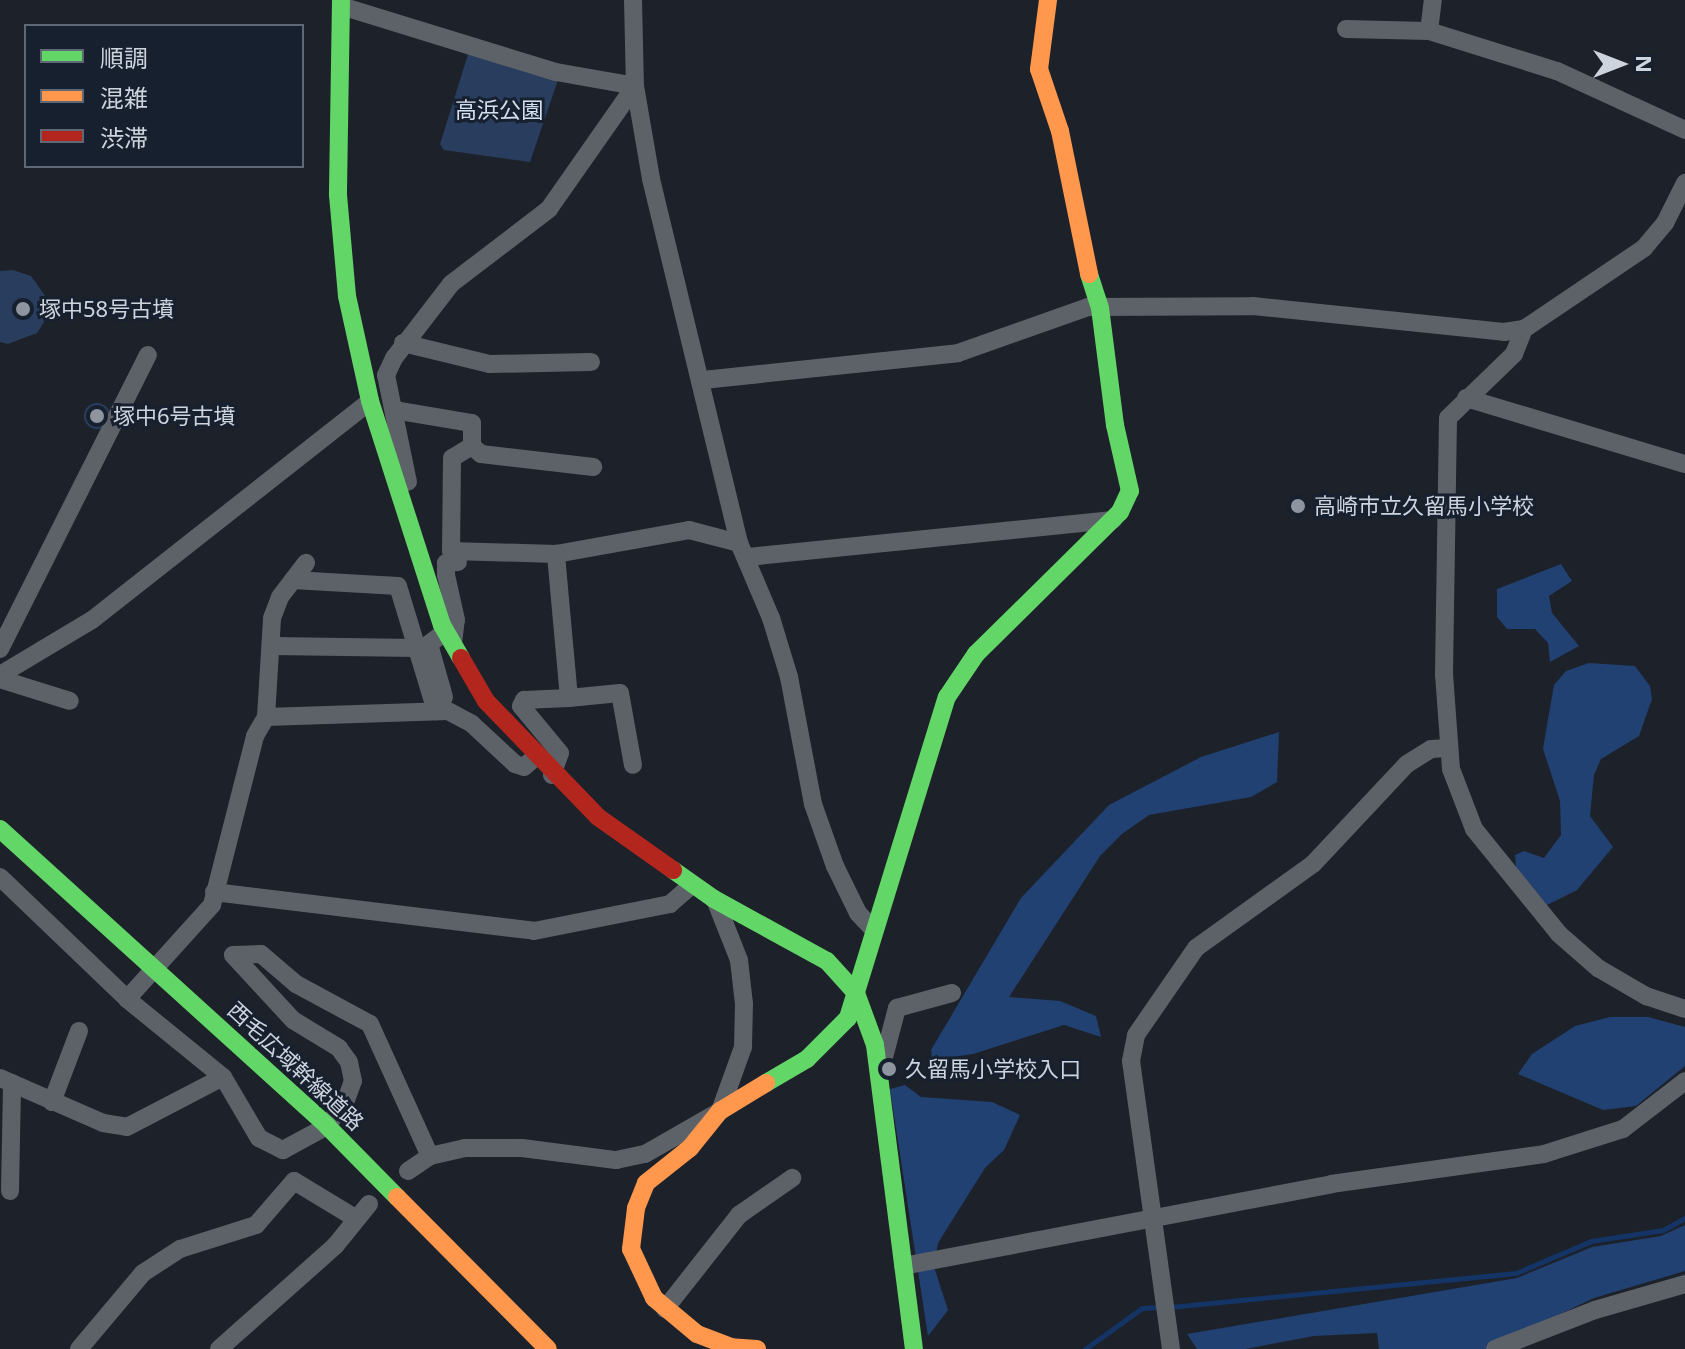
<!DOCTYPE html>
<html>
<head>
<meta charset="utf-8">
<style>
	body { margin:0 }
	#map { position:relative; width:1685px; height:1349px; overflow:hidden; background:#1d2129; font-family:"Noto Sans","Noto Sans JP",sans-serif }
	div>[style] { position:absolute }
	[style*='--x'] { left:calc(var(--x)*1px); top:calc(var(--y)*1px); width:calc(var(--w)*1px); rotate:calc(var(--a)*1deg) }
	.green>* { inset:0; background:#293e5e }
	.round { border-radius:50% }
	.forest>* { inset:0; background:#214172 }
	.stream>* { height:5px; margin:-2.5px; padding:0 2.5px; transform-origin:2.5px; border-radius:2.5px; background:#133465 }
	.street>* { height:18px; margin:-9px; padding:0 9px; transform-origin:9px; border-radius:9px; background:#5d6168 }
	.fast>* { height:18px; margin:-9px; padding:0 9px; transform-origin:9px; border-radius:9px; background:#63d668 }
	.slow>* { height:18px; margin:-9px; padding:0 9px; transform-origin:9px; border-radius:9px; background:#ff974d }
	.jam>* { height:18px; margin:-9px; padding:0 9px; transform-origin:9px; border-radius:9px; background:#b3261e }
	.dots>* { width:22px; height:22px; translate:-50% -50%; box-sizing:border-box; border:4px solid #17202f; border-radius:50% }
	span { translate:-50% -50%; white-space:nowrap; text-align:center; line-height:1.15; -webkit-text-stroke:6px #17202f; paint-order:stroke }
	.park-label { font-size:22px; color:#d4e0f1 }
	.poi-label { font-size:22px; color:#cdd4de }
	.left { translate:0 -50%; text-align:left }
	.street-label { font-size:22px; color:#cdd4de }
	.legend { position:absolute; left:24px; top:24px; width:280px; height:144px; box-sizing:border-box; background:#17202f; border:2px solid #606875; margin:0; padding:10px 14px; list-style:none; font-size:24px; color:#cdd4de }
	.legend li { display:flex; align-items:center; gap:16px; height:40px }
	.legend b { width:40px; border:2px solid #606875 }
	.north { position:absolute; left:1581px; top:24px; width:80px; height:80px; -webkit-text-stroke:6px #17202f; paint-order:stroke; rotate:90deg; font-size:22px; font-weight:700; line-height:32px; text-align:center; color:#cdd4de }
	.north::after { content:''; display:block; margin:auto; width:28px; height:36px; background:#cdd4de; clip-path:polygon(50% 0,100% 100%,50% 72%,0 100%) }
</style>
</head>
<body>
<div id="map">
	<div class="green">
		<i style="clip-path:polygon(470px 48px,559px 77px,530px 162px,444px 150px,440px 144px)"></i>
		<i style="clip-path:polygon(13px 270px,31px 276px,48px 300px,46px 319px,37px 333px,8px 344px,0 342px,0 271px)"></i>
		<i class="round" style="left:84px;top:403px;width:26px;height:26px"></i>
	</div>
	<div class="forest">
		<i style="clip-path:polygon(1561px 564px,1572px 581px,1549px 596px,1552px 613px,1579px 646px,1550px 662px,1548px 643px,1535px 629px,1507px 629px,1497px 617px,1497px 589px)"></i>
		<i style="clip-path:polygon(1589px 663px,1635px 666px,1650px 686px,1652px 699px,1639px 736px,1601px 759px,1594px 775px,1590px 816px,1613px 847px,1577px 890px,1547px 905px,1516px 868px,1515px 855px,1524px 851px,1544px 858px,1561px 835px,1560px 801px,1543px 749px,1547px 725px,1554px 685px,1566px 671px)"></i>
		<i style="clip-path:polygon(1279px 732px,1277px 782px,1251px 797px,1149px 815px,1122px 834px,1100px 856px,1009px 997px,1060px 1001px,1096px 1016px,1101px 1037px,1064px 1025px,973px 1054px,932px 1060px,931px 1050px,1021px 898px,1109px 805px,1201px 757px)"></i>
		<i style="clip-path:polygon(1610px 1017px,1648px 1017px,1685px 1027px,1685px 1066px,1636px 1106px,1603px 1110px,1518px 1074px,1532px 1054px,1575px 1026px)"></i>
		<i style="clip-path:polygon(905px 1085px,921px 1097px,992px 1102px,1020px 1115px,1004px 1150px,985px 1168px,938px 1243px,934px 1267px,948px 1310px,928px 1336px,890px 1089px)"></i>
		<i style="clip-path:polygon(1685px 1225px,1685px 1271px,1594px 1298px,1487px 1349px,1379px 1349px,1377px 1333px,1314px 1336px,1245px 1349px,1197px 1349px,1187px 1334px,1517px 1278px,1592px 1247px,1661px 1236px)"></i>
	</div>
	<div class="stream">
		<i style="--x:1170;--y:1307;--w:348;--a:-5.6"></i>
		<i style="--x:1516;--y:1273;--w:82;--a:-23.1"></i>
		<i style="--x:1591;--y:1241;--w:73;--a:-8.7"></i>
		<i style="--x:1663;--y:1230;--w:25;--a:-29"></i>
		<i style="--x:1085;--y:1349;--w:70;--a:-35.7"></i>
		<i style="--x:1142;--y:1308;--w:18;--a:-3"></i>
	</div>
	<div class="street">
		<i style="--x:633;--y:0;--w:86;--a:88.7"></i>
		<i style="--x:635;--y:86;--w:94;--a:80.2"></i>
		<i style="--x:651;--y:179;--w:374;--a:76.4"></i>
		<i style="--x:739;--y:543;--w:82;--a:66.9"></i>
		<i style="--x:771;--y:618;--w:62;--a:73"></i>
		<i style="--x:789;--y:677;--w:129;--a:79.3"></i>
		<i style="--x:813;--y:804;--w:66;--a:70.5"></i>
		<i style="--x:835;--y:866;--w:52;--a:63.9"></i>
		<i style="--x:858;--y:913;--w:23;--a:47"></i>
		<i style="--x:341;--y:6;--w:225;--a:17.1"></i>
		<i style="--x:556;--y:72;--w:80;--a:10"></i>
		<i style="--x:635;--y:86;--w:150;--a:125"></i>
		<i style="--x:549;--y:209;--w:123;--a:142.6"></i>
		<i style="--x:451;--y:284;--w:93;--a:127.6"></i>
		<i style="--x:394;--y:358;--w:19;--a:115"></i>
		<i style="--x:386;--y:375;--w:109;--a:78.4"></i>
		<i style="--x:1346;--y:29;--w:83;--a:1.4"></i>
		<i style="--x:1429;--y:31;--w:134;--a:17.4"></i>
		<i style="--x:1557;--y:71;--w:141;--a:24.7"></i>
		<i style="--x:1429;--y:31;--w:31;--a:-83"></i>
		<i style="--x:1524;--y:329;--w:27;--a:112"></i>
		<i style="--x:1514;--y:354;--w:92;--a:135.9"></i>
		<i style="--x:1448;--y:418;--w:256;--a:90.9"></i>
		<i style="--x:1444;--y:674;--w:95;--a:85.8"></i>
		<i style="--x:1451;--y:769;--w:64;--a:69"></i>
		<i style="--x:1474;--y:829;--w:135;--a:51"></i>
		<i style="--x:1559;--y:934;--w:52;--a:41.1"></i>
		<i style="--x:1598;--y:968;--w:56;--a:30.3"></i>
		<i style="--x:1646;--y:996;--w:41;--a:18.4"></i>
		<i style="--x:403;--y:343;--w:89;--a:13.6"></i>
		<i style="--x:490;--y:364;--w:101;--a:-1.1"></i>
		<i style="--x:703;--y:380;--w:256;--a:-6"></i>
		<i style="--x:958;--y:353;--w:138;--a:-19.5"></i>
		<i style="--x:1088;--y:307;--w:165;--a:-0.3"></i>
		<i style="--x:1253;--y:306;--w:252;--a:5.9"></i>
		<i style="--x:1504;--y:332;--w:20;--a:-9"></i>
		<i style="--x:1524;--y:329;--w:145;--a:-34"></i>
		<i style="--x:1644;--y:248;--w:33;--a:-50"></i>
		<i style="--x:1665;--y:223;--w:45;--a:-63.4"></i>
		<i style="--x:1466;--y:398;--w:229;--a:16.8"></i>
		<i style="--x:394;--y:410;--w:79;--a:9.5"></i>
		<i style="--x:472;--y:423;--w:23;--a:90"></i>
		<i style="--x:472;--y:446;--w:23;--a:149"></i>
		<i style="--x:452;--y:458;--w:93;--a:90.6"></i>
		<i style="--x:451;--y:551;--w:105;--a:1.6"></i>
		<i style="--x:556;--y:554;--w:135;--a:-10.2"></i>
		<i style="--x:689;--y:530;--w:52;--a:14.6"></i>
		<i style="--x:472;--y:446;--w:12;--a:42"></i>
		<i style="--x:481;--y:454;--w:113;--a:6.6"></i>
		<i style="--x:748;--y:557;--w:367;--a:-5.8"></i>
		<i style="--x:293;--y:580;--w:105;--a:3.3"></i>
		<i style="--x:398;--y:586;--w:131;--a:73.1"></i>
		<i style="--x:453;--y:643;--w:23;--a:-83"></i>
		<i style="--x:456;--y:620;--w:46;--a:-102.5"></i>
		<i style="--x:446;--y:575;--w:12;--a:-90"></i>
		<i style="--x:446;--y:563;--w:12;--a:-5"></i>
		<i style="--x:272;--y:646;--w:145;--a:0.8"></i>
		<i style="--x:0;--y:649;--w:329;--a:-63.3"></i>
		<i style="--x:0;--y:675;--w:107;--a:-30.9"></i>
		<i style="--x:92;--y:620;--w:354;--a:-38.2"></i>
		<i style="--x:0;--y:679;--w:73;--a:17.4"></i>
		<i style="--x:444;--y:697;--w:55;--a:-105.8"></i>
		<i style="--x:429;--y:644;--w:20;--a:-37"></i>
		<i style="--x:569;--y:698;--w:51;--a:-5.6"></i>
		<i style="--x:620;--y:693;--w:73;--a:79.8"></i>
		<i style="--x:266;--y:717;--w:99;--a:-86.5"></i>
		<i style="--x:272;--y:618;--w:22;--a:-69"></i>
		<i style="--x:280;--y:597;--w:43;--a:-52.6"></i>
		<i style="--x:552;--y:775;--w:23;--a:-70"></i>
		<i style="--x:560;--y:753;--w:61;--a:-129.7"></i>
		<i style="--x:521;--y:706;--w:7;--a:-63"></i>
		<i style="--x:524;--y:700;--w:45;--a:-2.5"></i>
		<i style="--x:569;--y:698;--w:145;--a:-95.2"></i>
		<i style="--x:0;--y:877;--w:176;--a:43.8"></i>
		<i style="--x:127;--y:999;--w:124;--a:39.1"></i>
		<i style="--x:223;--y:1077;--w:71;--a:59.5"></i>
		<i style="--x:259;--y:1138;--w:27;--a:27"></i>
		<i style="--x:283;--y:1150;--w:50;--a:-28.6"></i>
		<i style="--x:327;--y:1126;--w:32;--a:-54"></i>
		<i style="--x:346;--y:1100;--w:20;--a:-70"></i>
		<i style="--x:353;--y:1081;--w:19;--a:-102"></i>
		<i style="--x:349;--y:1062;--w:17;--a:-126"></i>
		<i style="--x:339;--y:1048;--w:54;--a:-148.7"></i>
		<i style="--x:293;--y:1020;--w:88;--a:-132.7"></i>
		<i style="--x:214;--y:892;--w:322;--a:6.9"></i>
		<i style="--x:534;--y:931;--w:139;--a:-11.2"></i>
		<i style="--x:670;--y:904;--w:29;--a:-41"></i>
		<i style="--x:233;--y:955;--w:28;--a:-2"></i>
		<i style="--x:261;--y:954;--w:46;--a:40.6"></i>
		<i style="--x:296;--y:984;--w:84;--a:28.4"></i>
		<i style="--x:370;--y:1024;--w:145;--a:65.6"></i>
		<i style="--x:127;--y:999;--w:127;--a:-47.9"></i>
		<i style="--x:212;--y:905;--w:174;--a:-75.7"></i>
		<i style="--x:255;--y:736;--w:22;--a:-60"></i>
		<i style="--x:266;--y:717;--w:182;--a:-1.9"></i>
		<i style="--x:448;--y:711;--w:27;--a:28"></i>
		<i style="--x:472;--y:724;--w:59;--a:42.9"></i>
		<i style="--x:515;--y:764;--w:9;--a:18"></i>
		<i style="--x:524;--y:767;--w:15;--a:-42"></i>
		<i style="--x:883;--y:1061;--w:55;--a:-75.2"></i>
		<i style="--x:897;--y:1008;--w:57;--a:-15.3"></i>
		<i style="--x:0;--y:1078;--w:112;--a:23.6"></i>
		<i style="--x:103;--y:1123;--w:24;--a:9"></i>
		<i style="--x:127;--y:1127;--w:108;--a:-27.5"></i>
		<i style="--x:52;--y:1102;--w:76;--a:-69.2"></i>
		<i style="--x:408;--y:1171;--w:27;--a:-34"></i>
		<i style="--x:430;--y:1156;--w:36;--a:-13"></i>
		<i style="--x:465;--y:1148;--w:57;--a:0"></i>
		<i style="--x:522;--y:1148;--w:95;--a:7.3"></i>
		<i style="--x:616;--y:1160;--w:30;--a:-12"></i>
		<i style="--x:645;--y:1154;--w:86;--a:-29.8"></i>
		<i style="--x:720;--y:1111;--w:68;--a:-70.2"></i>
		<i style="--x:743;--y:1047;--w:43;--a:-88.7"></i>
		<i style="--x:744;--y:1004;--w:44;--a:-96.5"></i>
		<i style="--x:739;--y:960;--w:62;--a:-111.6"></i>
		<i style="--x:10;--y:1191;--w:108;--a:-88.9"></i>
		<i style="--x:903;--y:1266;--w:436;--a:-10.8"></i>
		<i style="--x:1331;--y:1184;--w:215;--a:-8"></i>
		<i style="--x:1544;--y:1154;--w:83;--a:-17.6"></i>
		<i style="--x:1623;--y:1129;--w:78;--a:-37.7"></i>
		<i style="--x:665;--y:1309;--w:120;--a:-51.8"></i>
		<i style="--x:739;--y:1215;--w:65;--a:-34.9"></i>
		<i style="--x:79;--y:1349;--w:99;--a:-49.9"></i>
		<i style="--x:143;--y:1273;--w:44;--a:-33"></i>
		<i style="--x:180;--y:1249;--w:80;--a:-17.5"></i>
		<i style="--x:256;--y:1225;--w:58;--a:-49.2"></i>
		<i style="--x:294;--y:1181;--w:71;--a:31.2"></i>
		<i style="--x:219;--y:1349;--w:155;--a:-41.6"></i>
		<i style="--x:335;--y:1246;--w:54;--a:-51"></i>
		<i style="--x:1171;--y:1349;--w:291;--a:-97.9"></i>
		<i style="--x:1131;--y:1061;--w:26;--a:-79"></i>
		<i style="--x:1136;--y:1035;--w:106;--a:-55.4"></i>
		<i style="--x:1196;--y:948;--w:144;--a:-35.7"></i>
		<i style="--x:1313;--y:864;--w:137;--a:-46.8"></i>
		<i style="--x:1407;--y:764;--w:28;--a:-32"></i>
		<i style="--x:1431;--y:749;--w:17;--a:-3"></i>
		<i style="--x:1495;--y:1349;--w:107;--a:-21.3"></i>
		<i style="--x:1595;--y:1310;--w:94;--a:-16.1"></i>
	</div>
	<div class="fast">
		<i style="--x:341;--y:0;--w:195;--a:90.9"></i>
		<i style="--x:338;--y:195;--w:101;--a:84.9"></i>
		<i style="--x:347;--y:296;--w:107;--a:77.6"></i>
		<i style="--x:370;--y:401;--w:235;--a:72.2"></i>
		<i style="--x:442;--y:625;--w:38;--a:60"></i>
		<i style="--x:0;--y:829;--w:442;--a:42.2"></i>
		<i style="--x:327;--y:1126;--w:100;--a:45.4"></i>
		<i style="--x:673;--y:870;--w:50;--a:35.3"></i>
		<i style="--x:714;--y:899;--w:129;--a:28.8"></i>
		<i style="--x:827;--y:961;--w:43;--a:47.8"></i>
		<i style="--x:856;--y:993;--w:55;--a:69.9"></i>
		<i style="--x:875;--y:1045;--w:306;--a:82.7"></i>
		<i style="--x:766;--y:1083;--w:48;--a:-30.3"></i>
		<i style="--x:807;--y:1059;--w:58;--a:-45"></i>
		<i style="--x:848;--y:1018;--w:336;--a:-72.9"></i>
		<i style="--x:947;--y:697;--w:52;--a:-56"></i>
		<i style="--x:976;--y:654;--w:202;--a:-44.6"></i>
		<i style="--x:1120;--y:512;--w:23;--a:-65"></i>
		<i style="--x:1130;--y:491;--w:68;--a:-102.8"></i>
		<i style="--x:1115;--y:425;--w:118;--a:-97.3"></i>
		<i style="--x:1100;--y:308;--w:36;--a:-108"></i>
	</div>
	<div class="slow">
		<i style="--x:1048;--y:0;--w:70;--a:97.4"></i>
		<i style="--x:1039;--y:69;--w:65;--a:71.3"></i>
		<i style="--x:1060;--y:131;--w:146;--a:78.5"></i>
		<i style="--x:397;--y:1197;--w:214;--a:45.2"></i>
		<i style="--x:757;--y:1349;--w:26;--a:-176"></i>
		<i style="--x:731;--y:1347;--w:36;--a:-159"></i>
		<i style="--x:697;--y:1334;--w:56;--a:-140.1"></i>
		<i style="--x:654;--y:1298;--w:54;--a:-115.1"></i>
		<i style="--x:631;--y:1249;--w:41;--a:-83"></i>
		<i style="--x:636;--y:1208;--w:27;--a:-68"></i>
		<i style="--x:646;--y:1183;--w:56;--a:-38.5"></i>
		<i style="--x:690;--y:1148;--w:48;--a:-51"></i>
		<i style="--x:720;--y:1111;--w:54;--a:-31.3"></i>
	</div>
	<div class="jam">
		<i style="--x:461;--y:658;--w:50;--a:59.8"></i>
		<i style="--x:486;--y:701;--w:161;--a:46"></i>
		<i style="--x:598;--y:817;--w:92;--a:35.2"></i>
	</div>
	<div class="dots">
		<i style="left:23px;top:309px;background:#8f959f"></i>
		<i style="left:97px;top:416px;background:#8f959f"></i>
		<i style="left:1298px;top:506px;background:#8f959f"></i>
		<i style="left:889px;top:1069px;background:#8f959f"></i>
	</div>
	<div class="park-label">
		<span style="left:499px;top:110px">高浜公園</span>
	</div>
	<div class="poi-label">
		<span class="left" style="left:39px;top:309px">塚中58号古墳</span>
		<span class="left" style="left:113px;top:416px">塚中6号古墳</span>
		<span class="left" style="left:1314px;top:506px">高崎市立久留馬小学校</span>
		<span class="left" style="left:905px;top:1069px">久留馬小学校入口</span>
	</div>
	<div class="street-label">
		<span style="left:296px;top:1066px;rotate:43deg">西毛広域幹線道路</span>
	</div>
	<ul class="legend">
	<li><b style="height:10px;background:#63d668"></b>順調</li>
	<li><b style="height:10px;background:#ff974d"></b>混雑</li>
	<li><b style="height:10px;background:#b3261e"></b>渋滞</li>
	</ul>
	<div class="north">N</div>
</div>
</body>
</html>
